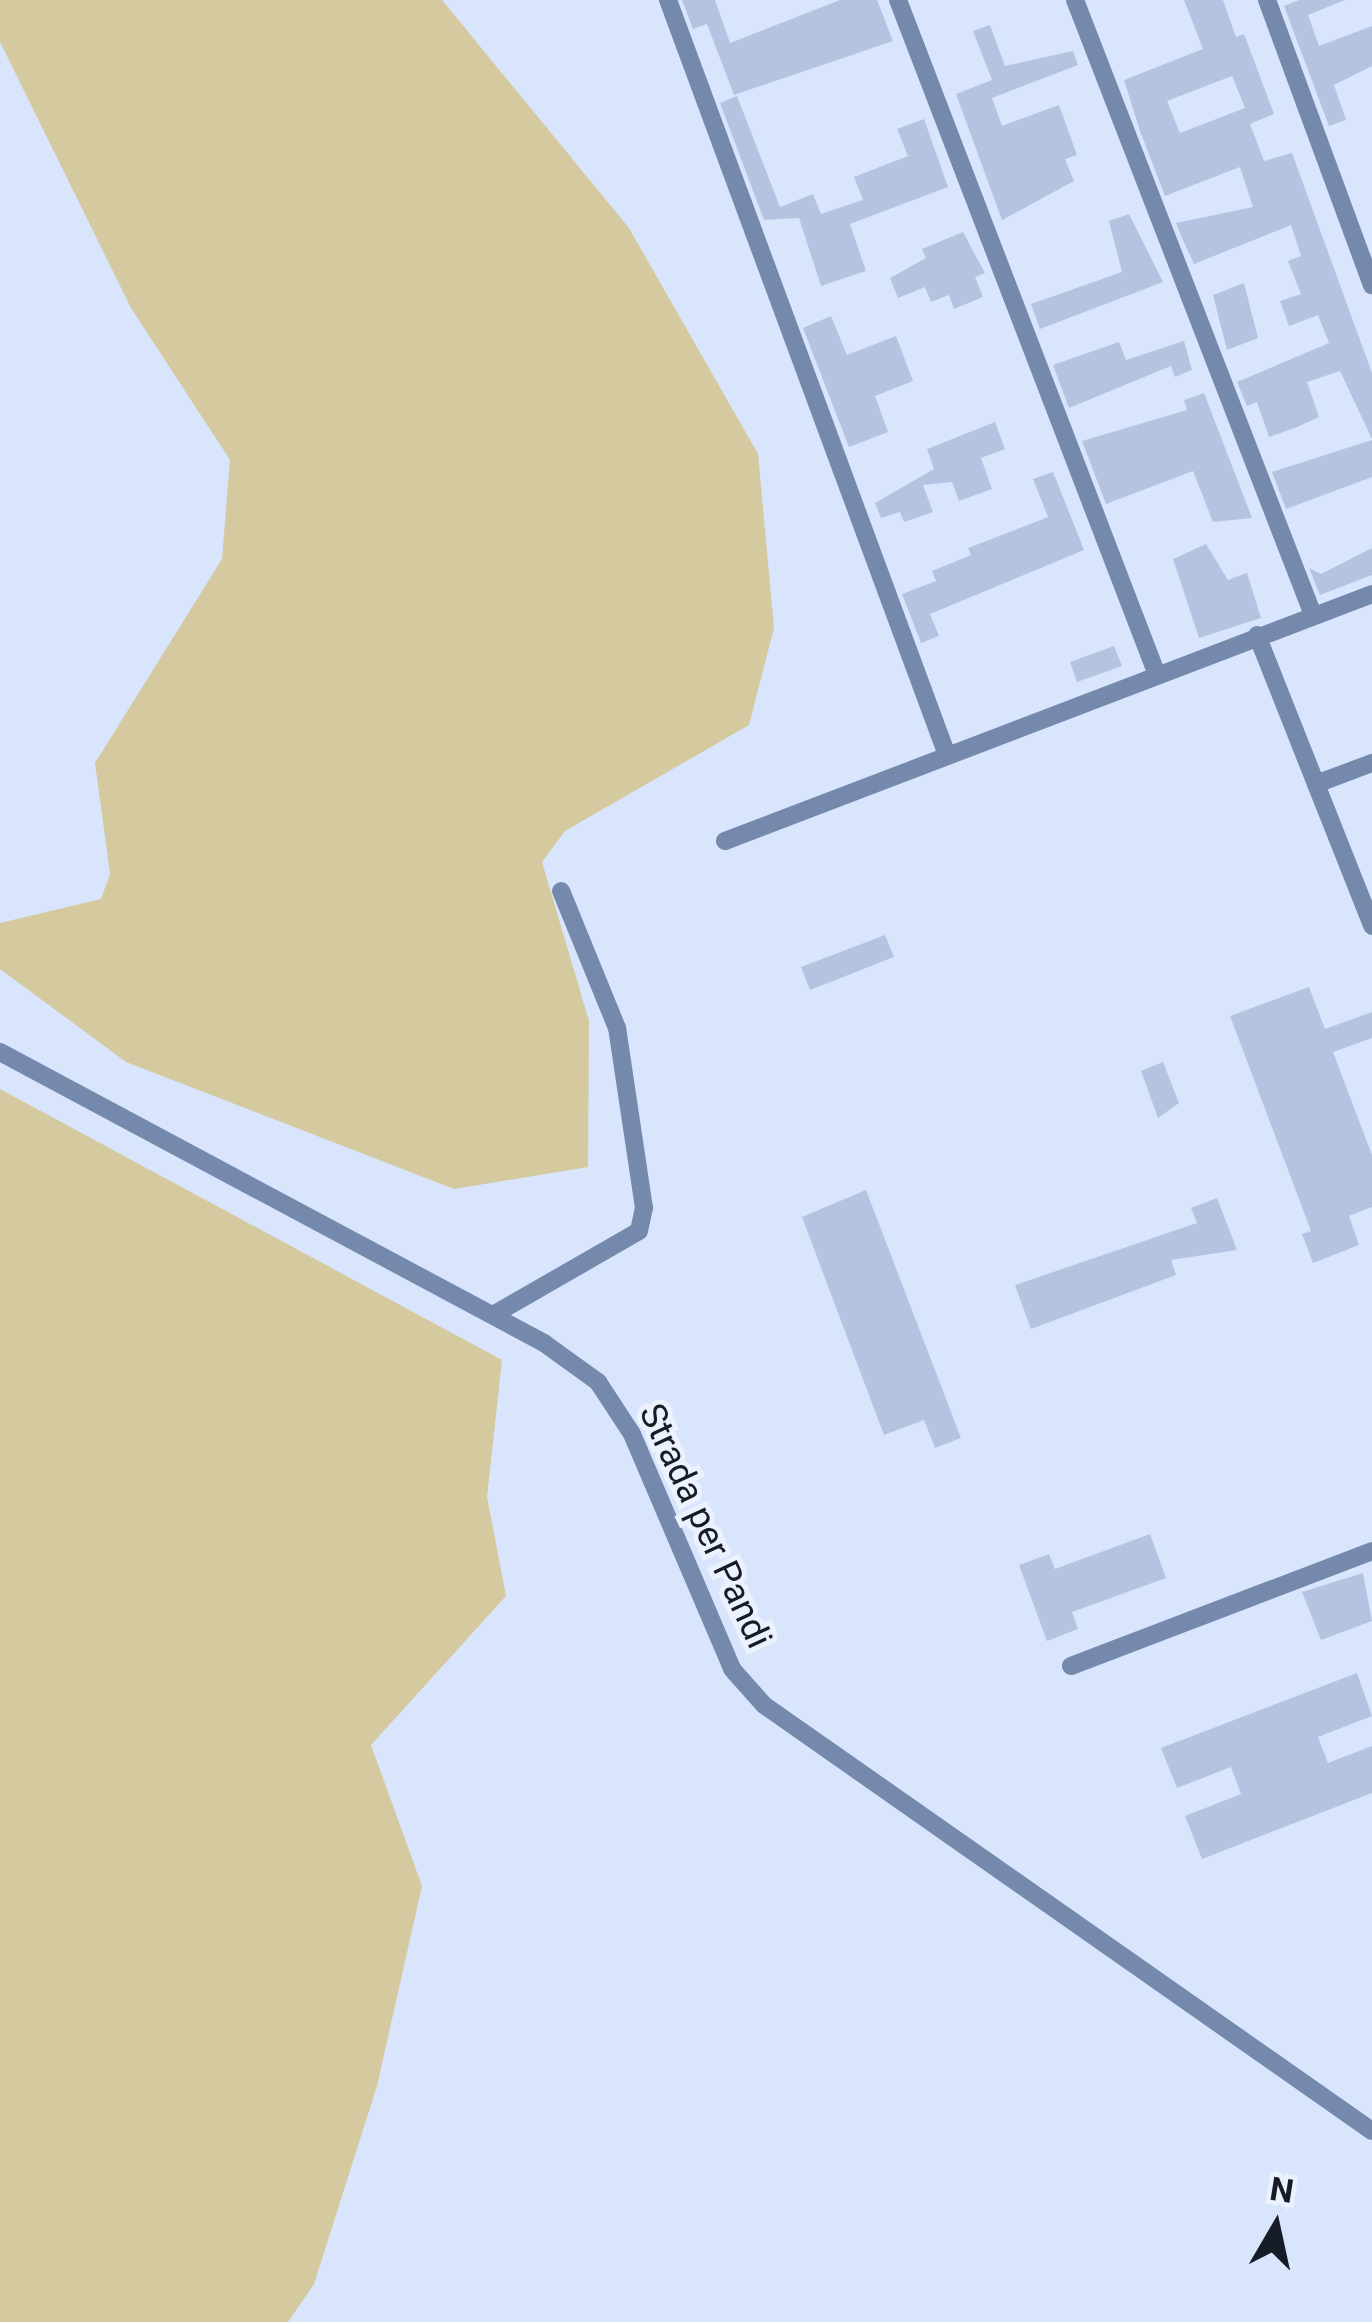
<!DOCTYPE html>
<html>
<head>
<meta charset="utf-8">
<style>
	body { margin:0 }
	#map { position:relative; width:1372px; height:2322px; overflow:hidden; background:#d8e5fd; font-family:Roboto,sans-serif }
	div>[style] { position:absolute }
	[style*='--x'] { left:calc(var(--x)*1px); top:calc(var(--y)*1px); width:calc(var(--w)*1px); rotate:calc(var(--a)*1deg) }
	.green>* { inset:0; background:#d5c99f }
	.building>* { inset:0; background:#b4c4e0 }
	.minor>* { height:18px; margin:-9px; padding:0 9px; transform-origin:9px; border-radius:9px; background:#7589ad }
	span { translate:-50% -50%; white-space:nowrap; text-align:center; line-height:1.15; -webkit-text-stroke:10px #ebf2fe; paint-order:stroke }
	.street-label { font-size:36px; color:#161c26 }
	.north { position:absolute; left:1216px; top:2166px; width:120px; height:120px; -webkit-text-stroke:9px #ebf2fe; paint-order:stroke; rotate:9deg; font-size:33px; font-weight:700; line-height:48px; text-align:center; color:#161c26 }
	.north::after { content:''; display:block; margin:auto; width:42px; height:54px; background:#161c26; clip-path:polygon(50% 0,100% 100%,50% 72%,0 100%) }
</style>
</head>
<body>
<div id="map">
	<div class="green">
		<i style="clip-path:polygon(0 0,442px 0,629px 228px,758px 454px,774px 628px,749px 725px,565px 831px,542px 862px,589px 1021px,588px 1167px,454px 1189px,126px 1062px,0 969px,0 923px,101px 899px,110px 874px,95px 763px,222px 559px,230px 460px,131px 308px,0 42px)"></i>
		<i style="clip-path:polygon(0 1089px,502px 1360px,487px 1497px,506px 1596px,371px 1745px,422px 1886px,377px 2086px,314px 2284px,288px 2322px,0 2322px)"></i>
	</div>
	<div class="building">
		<i style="clip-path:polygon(682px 0,715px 0,730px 43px,840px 0,877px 0,893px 41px,734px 95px,707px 24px,693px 29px)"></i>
		<i style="clip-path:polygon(evenodd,1184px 0,1223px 0,1236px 37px,1244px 34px,1274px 114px,1250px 124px,1264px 161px,1292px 153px,1372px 373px,1372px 439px,1340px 371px,1307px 382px,1319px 417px,1297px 427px,1269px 437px,1257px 402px,1247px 406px,1237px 382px,1329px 343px,1318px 315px,1289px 326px,1280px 301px,1301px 294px,1288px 261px,1301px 256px,1291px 225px,1194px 264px,1182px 238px,1176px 223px,1253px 207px,1240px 167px,1165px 196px,1140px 131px,1124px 80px,1203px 49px,1184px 0,1232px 76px,1245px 108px,1180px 133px,1167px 101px,1232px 76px)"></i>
		<i style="clip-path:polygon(1299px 0,1345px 0,1308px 15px,1319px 46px,1372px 26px,1372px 66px,1334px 85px,1346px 120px,1329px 126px,1284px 6px)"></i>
		<i style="clip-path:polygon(990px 25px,1005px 66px,1073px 51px,1078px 65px,992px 98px,1002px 126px,1059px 105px,1077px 155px,1065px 159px,1074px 181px,1002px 220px,956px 94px,992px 80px,973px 31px)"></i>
		<i style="clip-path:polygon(737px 96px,780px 207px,813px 194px,821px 214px,863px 200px,854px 177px,908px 156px,897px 129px,924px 119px,948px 187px,850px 224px,866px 271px,821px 286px,799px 218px,764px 220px,720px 103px)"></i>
		<i style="clip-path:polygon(1129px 214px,1163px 282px,1040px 329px,1031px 304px,1122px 272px,1109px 221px)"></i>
		<i style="clip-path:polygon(963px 232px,985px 273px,975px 277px,983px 297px,954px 309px,949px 295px,931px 302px,925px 287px,898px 298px,890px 278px,926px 258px,922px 249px)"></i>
		<i style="clip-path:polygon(1244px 283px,1258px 338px,1227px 350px,1213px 295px)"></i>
		<i style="clip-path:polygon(831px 316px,847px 355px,896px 336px,913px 381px,875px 396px,888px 432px,849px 447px,803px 328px)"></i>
		<i style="clip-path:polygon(1184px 341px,1192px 370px,1175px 377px,1171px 366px,1069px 408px,1053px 365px,1119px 342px,1126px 360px)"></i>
		<i style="clip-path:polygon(1204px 393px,1252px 518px,1213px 522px,1193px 471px,1106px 504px,1082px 441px,1187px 410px,1184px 400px)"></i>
		<i style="clip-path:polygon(995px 422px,1005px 449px,981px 458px,992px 489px,959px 501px,952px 482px,923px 485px,933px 512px,904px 522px,900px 512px,881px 518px,875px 503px,934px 469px,927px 449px)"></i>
		<i style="clip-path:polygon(1372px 440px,1372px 477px,1286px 509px,1272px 472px)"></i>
		<i style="clip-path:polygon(1053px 472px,1084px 550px,930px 614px,939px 636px,921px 643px,902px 594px,936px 581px,932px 571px,971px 555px,968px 548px,1048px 517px,1033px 479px)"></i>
		<i style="clip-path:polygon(1206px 544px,1228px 580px,1247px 573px,1261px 618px,1199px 638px,1173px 559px)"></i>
		<i style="clip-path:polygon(1372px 548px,1372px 575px,1320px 595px,1309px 568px,1321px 574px)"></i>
		<i style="clip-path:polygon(1114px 646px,1122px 666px,1077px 682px,1070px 662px)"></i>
		<i style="clip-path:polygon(885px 935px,894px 957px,810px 990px,801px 967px)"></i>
		<i style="clip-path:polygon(1309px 987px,1325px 1029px,1372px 1012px,1372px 1038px,1333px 1052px,1372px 1155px,1372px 1207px,1349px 1216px,1359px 1245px,1313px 1263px,1302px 1234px,1311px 1231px,1230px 1016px)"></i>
		<i style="clip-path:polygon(1163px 1062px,1179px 1103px,1158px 1118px,1141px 1071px)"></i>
		<i style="clip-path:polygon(866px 1190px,961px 1438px,935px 1448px,924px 1420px,884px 1435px,802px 1217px)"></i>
		<i style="clip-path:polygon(1217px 1198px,1237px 1250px,1171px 1260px,1176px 1275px,1031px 1329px,1015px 1285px,1197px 1223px,1191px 1208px)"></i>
		<i style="clip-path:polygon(1150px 1534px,1166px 1578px,1072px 1612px,1078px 1629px,1047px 1641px,1019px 1565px,1049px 1554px,1055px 1569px)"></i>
		<i style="clip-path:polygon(1363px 1573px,1372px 1621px,1321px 1640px,1302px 1592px)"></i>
		<i style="clip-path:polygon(1357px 1673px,1372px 1716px,1318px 1737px,1328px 1763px,1372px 1746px,1372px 1793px,1202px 1859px,1185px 1816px,1241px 1794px,1231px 1767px,1177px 1788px,1161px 1748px)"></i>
	</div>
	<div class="minor">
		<i style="--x:668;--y:0;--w:805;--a:69.72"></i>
		<i style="--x:898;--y:0;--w:720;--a:69"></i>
		<i style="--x:1075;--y:0;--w:659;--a:68.84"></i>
		<i style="--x:1267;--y:0;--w:304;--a:69.8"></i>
		<i style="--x:1257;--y:635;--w:313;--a:68.4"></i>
		<i style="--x:1316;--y:784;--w:60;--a:-20.6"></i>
		<i style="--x:725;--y:841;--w:693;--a:-20.89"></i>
		<i style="--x:0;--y:1052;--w:617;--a:28.14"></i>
		<i style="--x:544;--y:1343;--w:67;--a:35.8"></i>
		<i style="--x:598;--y:1382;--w:62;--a:56.8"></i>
		<i style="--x:632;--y:1434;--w:255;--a:66.9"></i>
		<i style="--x:732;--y:1669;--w:48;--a:48.4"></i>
		<i style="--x:764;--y:1705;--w:742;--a:35.02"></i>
		<i style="--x:493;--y:1315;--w:168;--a:-29.9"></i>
		<i style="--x:639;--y:1231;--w:24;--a:-78"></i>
		<i style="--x:644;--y:1208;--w:182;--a:-98.5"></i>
		<i style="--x:617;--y:1028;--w:148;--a:-112.2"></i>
		<i style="--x:1071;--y:1666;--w:322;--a:-20.9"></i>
	</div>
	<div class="street-label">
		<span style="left:705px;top:1526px;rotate:65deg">Strada per Pandi</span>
	</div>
	<div class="north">N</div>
</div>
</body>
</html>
